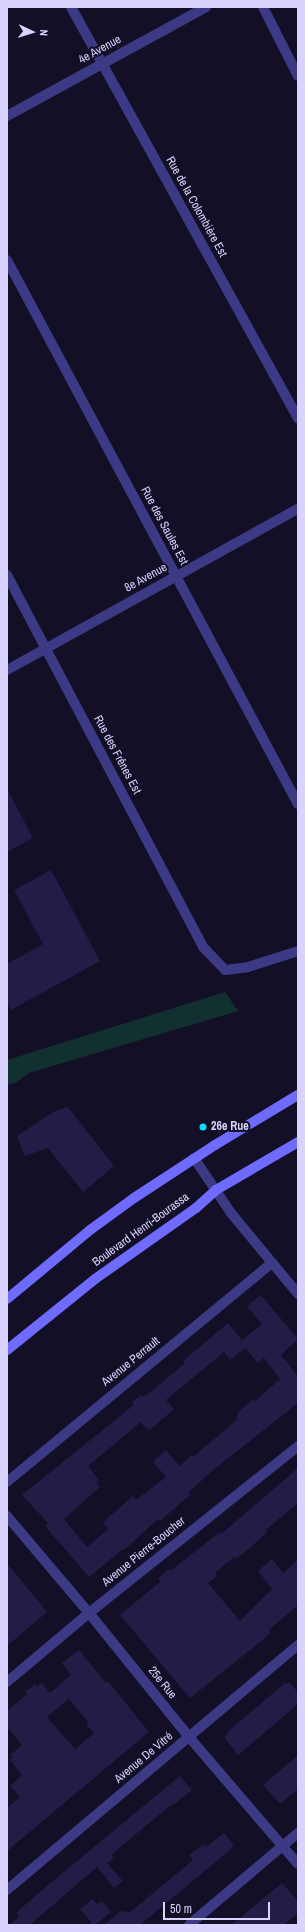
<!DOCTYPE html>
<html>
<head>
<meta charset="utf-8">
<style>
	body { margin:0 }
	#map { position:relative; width:305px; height:1932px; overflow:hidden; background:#130f26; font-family:"Archivo Narrow",sans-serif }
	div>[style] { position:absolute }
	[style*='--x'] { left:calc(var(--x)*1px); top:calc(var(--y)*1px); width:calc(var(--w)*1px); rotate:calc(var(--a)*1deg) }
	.green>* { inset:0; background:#12302f }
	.building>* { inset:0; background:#241b47 }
	.minor>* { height:10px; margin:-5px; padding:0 5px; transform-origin:5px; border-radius:5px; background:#3d3a85 }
	.tertiary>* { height:10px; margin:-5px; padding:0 5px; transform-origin:5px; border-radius:5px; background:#3d3a85 }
	.secondary>* { height:10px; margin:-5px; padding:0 5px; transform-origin:5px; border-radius:5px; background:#6f6bff }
	.dots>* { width:11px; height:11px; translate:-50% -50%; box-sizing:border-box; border:2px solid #130f26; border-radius:50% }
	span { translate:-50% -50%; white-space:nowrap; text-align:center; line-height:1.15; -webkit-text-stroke:4px #130f26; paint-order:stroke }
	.street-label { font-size:12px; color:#d9d4ff }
	.poi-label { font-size:12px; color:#d9d4ff; font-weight:700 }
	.left { translate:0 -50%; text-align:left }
	.frame { position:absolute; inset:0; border:8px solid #d9d4ff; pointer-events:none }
	.north { position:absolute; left:12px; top:12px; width:40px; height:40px; -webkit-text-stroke:3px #130f26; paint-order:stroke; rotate:94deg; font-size:11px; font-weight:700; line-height:16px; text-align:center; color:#d9d4ff }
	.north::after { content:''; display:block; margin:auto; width:14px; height:18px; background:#d9d4ff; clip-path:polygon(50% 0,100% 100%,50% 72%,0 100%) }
	.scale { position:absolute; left:163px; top:1902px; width:107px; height:18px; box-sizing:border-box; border:2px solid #d9d4ff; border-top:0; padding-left:5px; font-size:12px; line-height:14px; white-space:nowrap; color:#d9d4ff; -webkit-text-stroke:3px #130f26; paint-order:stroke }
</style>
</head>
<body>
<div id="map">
	<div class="green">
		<i style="clip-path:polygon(225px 992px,238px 1011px,29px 1073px,17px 1082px,7px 1085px,7px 1060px)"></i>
	</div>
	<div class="building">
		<i style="clip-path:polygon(7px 789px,33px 838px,7px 852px)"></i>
		<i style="clip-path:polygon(51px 870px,100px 961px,11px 1010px,7px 1003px,7px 964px,43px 944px,14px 890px)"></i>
		<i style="clip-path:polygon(68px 1107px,114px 1166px,83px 1192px,48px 1148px,25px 1156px,17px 1136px,53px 1112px)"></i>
		<i style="clip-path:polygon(evenodd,261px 1295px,298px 1339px,281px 1355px,298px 1376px,298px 1403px,212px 1471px,188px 1493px,190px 1495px,160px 1521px,158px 1519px,124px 1550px,123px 1549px,89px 1577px,45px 1526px,48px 1523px,22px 1495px,130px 1408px,134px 1404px,132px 1402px,141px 1395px,143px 1397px,146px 1394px,147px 1395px,185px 1363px,183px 1361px,228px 1323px,242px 1340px,262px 1324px,247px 1306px,261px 1295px,245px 1348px,258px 1363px,264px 1358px,280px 1379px,255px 1401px,253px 1399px,237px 1413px,238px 1415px,236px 1417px,238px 1419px,193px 1457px,192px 1455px,179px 1466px,166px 1450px,153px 1462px,166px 1477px,136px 1500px,133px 1496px,103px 1522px,108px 1529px,87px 1547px,64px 1519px,100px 1487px,96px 1482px,99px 1480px,88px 1466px,141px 1422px,147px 1429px,149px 1428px,150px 1430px,174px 1409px,166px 1400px,224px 1352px,230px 1360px,245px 1348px)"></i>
		<i style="clip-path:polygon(298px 1468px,298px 1503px,268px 1528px,266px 1530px,267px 1532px,251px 1547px,236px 1559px,234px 1557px,215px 1573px,217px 1576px,208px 1583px,240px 1621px,272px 1589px,258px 1571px,272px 1559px,283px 1573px,298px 1560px,298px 1605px,269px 1630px,271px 1632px,260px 1642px,190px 1698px,120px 1615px,161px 1581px,158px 1578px,169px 1569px,170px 1571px,220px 1532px,221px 1534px)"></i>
		<i style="clip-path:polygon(7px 1563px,47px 1612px,7px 1646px)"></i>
		<i style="clip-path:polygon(evenodd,79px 1650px,106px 1683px,108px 1681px,149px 1732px,7px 1851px,7px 1808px,20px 1797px,10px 1786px,22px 1775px,10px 1760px,12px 1758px,10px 1755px,22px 1745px,7px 1727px,7px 1711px,27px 1694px,25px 1692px,35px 1684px,37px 1687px,42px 1683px,50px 1693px,71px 1675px,62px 1663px,79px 1650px,69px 1699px,88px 1722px,86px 1724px,94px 1733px,75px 1749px,47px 1717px,69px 1699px)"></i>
		<i style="clip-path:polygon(289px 1682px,298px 1692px,298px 1704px,238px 1755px,224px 1737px,228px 1734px,227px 1732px,285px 1683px,287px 1684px)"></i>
		<i style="clip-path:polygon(298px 1755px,298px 1789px,280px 1804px,263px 1785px)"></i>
		<i style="clip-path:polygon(180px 1776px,192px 1790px,173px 1805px,172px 1804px,111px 1855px,114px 1858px,107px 1863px,123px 1881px,114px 1888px,97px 1867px,30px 1925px,9px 1925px,19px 1917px,17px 1912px,42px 1890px)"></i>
		<i style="clip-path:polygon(224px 1833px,234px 1845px,230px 1850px,140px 1925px,104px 1925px,122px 1910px,124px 1913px,127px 1911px,129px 1913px,193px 1860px,189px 1855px,204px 1844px,206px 1847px)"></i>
		<i style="clip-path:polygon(282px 1883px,298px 1901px,298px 1913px,284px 1925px,231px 1925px)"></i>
		<i style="clip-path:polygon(93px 1899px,97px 1904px,102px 1901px,111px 1912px,95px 1925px,93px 1925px,80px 1909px)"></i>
	</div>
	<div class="minor">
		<i style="--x:71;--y:7;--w:470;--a:61.1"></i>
		<i style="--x:263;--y:7;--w:77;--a:63.1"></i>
		<i style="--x:7;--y:260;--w:617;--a:61.86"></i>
		<i style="--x:7;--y:575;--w:420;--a:62.2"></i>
		<i style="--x:203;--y:947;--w:32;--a:46"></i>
		<i style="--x:225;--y:970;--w:23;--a:-7"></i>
		<i style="--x:248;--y:967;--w:52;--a:-17.7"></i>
		<i style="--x:7;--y:670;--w:333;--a:-29"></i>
		<i style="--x:194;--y:1158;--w:66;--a:56.1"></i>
		<i style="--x:231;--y:1213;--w:105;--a:50.4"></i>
		<i style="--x:7;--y:1482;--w:344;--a:-39.6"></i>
		<i style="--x:7;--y:1516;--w:127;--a:49.8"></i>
		<i style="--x:89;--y:1613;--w:159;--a:51.1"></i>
		<i style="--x:189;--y:1737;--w:167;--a:49.4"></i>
		<i style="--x:7;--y:1682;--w:107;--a:-40.1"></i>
		<i style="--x:89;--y:1613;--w:268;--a:-38.6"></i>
		<i style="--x:7;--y:1890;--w:380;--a:-40.1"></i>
		<i style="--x:189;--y:1925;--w:143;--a:-40.2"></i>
	</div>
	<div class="tertiary">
		<i style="--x:7;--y:116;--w:227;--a:-28.7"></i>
	</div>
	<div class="secondary">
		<i style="--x:7;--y:1299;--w:108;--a:-39.7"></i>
		<i style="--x:90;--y:1230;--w:54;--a:-36"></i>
		<i style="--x:134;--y:1198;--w:97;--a:-33.2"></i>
		<i style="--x:215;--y:1145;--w:97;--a:-31.1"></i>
		<i style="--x:7;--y:1350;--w:113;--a:-38.9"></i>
		<i style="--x:95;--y:1279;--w:123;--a:-35.1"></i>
		<i style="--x:196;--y:1208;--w:27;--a:-42"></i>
		<i style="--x:216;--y:1190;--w:95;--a:-30.3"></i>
	</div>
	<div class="dots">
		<i style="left:203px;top:1127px;background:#00e5ff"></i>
	</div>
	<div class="street-label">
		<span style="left:100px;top:50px;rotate:-29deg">4e Avenue</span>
		<span style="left:196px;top:207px;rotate:61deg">Rue de la Colombière Est</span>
		<span style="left:164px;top:526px;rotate:62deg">Rue des Saules Est</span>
		<span style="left:146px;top:578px;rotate:-29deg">8e Avenue</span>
		<span style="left:117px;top:755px;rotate:62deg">Rue des Frênes Est</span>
		<span style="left:141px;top:1230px;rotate:-36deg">Boulevard Henri-Bourassa</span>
		<span style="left:131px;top:1362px;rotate:-39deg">Avenue Perrault</span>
		<span style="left:144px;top:1552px;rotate:-39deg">Avenue Pierre-Boucher</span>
		<span style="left:162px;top:1683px;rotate:51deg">25e Rue</span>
		<span style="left:144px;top:1758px;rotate:-40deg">Avenue De Vitré</span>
	</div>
	<div class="poi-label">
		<span class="left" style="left:211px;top:1127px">26e Rue</span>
	</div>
	<div class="frame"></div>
	<div class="north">N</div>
	<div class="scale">50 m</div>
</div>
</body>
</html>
